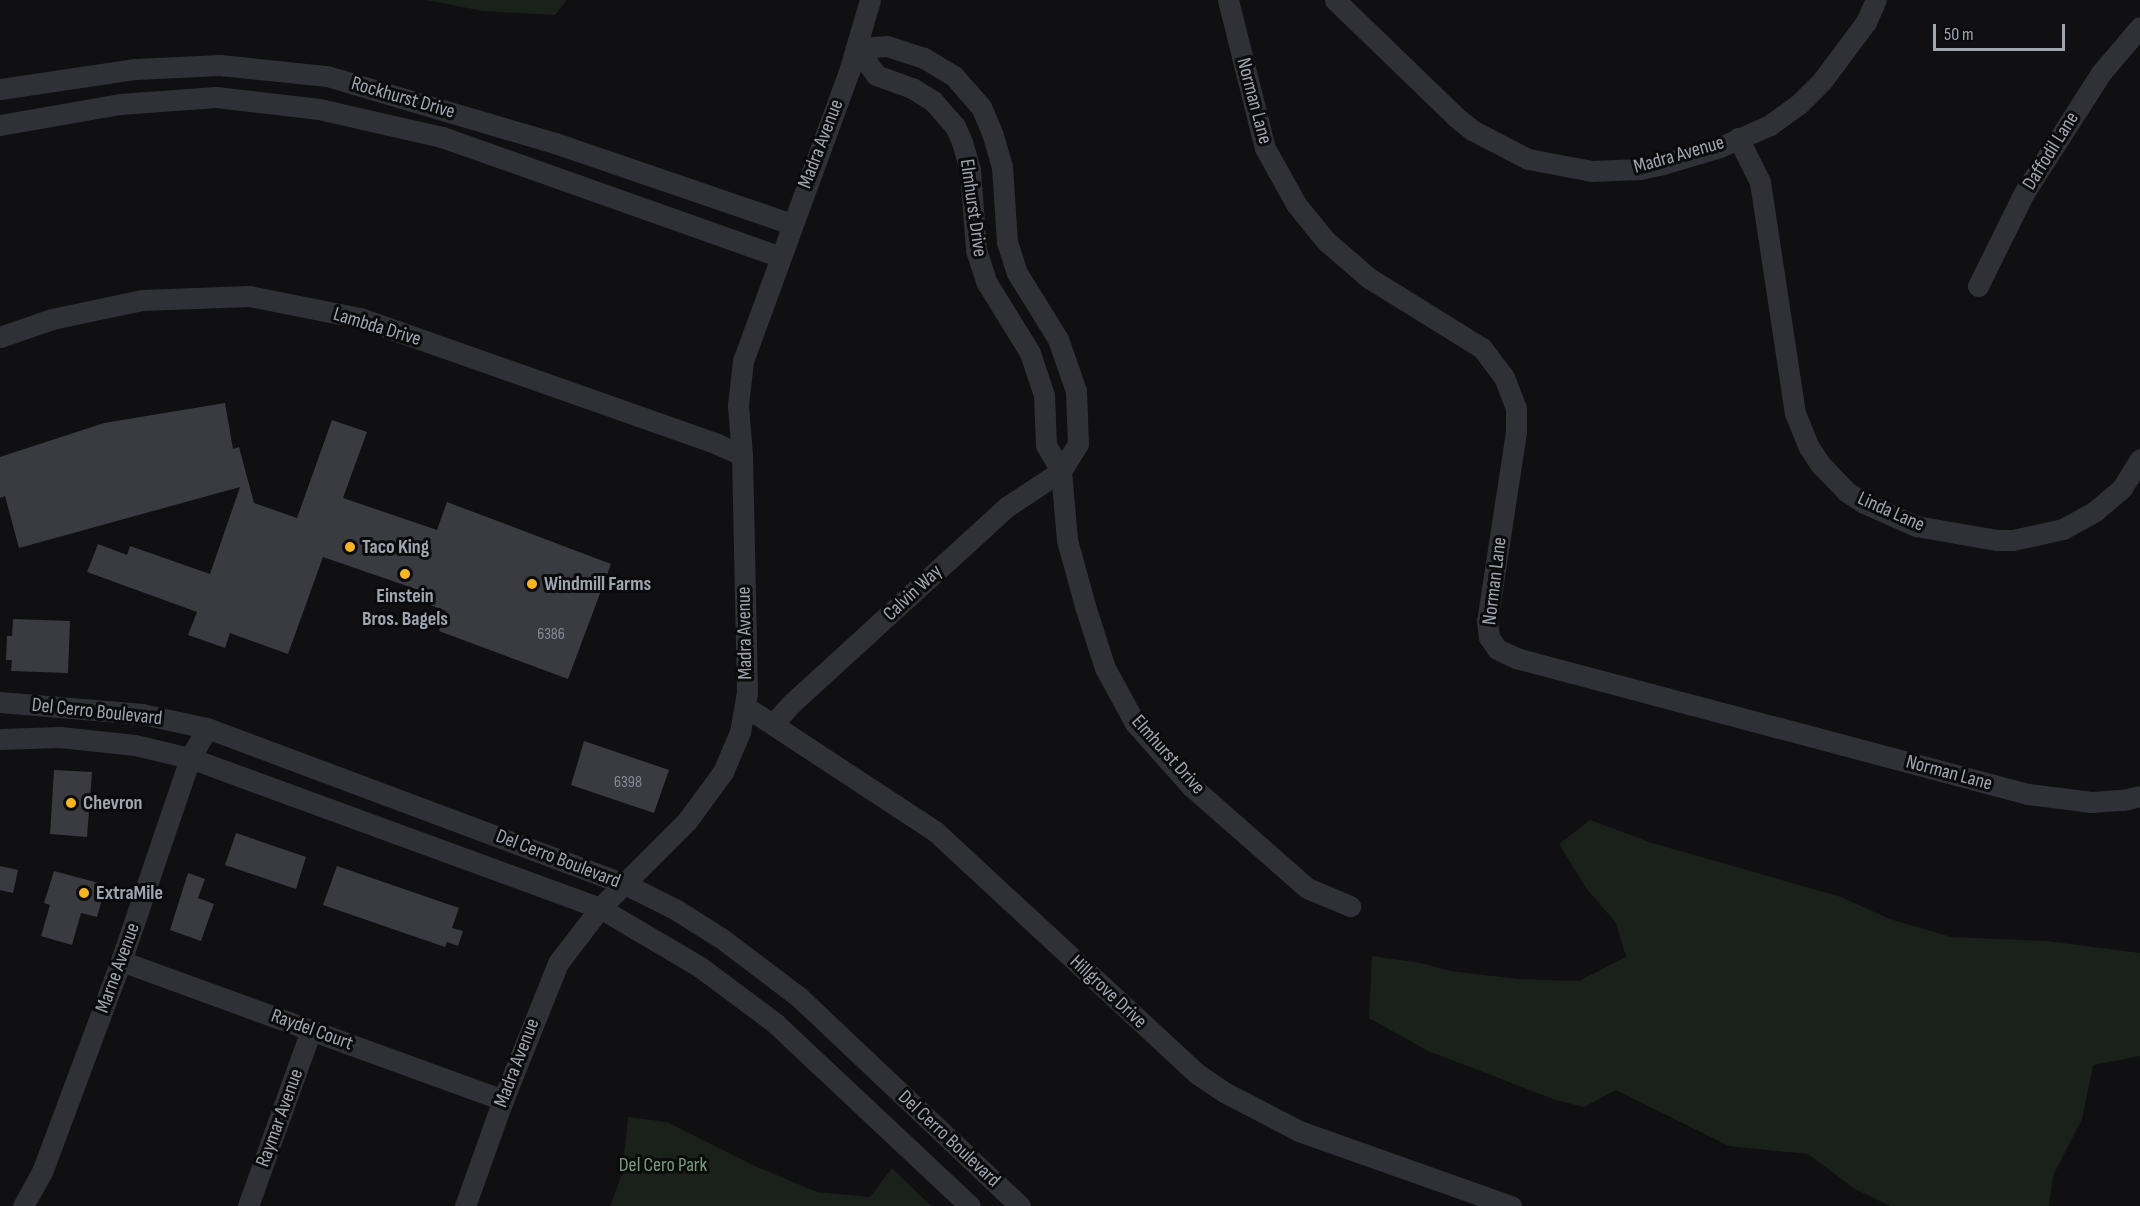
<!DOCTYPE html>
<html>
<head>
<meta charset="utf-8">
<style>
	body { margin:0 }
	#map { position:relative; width:2140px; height:1206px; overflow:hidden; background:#100f11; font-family:"Sofia Sans Condensed",sans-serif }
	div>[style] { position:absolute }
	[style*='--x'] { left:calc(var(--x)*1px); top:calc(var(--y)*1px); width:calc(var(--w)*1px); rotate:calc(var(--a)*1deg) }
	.green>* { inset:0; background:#1a211b }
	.building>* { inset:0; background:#3a3b41 }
	.minor>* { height:21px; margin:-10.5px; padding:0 10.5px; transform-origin:10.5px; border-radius:10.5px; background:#303136 }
	.dots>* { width:16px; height:16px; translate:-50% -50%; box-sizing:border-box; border:3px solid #0b0b0c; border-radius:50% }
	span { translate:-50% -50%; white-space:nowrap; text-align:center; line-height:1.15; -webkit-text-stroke:6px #0b0b0c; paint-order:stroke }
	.number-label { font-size:16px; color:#868a96 }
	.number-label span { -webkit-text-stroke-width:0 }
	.street-label { font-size:20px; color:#a0a5b2 }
	.poi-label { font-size:20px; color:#a0a5b2; font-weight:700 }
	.left { translate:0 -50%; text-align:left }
	.park-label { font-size:20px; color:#769f79 }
	.scale { position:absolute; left:1933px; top:24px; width:132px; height:27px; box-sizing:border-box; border:3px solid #a0a5b2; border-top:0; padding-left:8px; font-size:18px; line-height:21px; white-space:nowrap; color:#a0a5b2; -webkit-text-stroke:4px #0b0b0c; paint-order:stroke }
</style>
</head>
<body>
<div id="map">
	<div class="green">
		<i style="clip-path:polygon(426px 0,567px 0,555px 15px,483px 11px)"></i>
		<i style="clip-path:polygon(1590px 820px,1652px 843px,1841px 897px,1890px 919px,1951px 937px,2047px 941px,2140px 953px,2140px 1056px,2093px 1065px,2082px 1119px,2053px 1176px,2049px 1206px,1890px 1206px,1855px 1189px,1808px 1154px,1729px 1146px,1616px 1090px,1584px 1107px,1556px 1100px,1428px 1051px,1369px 1018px,1372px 956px,1421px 963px,1450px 971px,1518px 979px,1579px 981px,1626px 957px,1616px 923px,1586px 888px,1559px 844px)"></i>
		<i style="clip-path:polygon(628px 1117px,667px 1122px,757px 1167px,817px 1192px,870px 1197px,892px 1168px,931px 1206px,610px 1206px,622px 1174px)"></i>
	</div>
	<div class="building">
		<i style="clip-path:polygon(225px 403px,233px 449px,239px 447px,254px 503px,297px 518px,332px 420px,367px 432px,343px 498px,437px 530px,447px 502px,611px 564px,568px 679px,439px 631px,446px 611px,430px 605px,433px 595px,323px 557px,288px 654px,230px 633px,225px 648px,188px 635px,197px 612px,87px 572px,98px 544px,127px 555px,130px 546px,210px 574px,240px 487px,19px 548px,5px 496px,0 498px,0 457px,104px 423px)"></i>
		<i style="clip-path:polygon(13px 619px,70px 621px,68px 673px,11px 671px,12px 660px,6px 660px,7px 636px,12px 636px)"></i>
		<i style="clip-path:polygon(584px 741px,669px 770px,654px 813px,571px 785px)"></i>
		<i style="clip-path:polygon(54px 770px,92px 772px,87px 837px,50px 834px)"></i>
		<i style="clip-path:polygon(236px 833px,306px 857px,296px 889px,225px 865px)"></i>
		<i style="clip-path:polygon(0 866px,18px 870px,13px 893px,0 890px)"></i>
		<i style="clip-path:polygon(337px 866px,459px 908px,452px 928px,463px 931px,458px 946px,447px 942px,445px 947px,323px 905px)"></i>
		<i style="clip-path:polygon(54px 871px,106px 885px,97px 917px,81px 913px,72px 945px,41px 936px,50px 905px,44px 903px)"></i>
		<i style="clip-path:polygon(188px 873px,205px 879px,198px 898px,214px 904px,201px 941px,170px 930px)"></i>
	</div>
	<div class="minor">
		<i style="--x:1228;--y:0;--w:153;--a:76"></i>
		<i style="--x:1265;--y:148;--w:64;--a:61"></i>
		<i style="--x:1296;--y:204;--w:48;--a:51"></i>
		<i style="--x:1326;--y:241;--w:57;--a:40.7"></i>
		<i style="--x:1369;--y:278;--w:133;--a:31.8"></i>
		<i style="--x:1482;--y:348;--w:36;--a:53"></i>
		<i style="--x:1504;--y:377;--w:33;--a:69"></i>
		<i style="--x:1516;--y:408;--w:24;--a:90"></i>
		<i style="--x:1516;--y:432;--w:191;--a:98.7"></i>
		<i style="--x:1487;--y:621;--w:16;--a:83"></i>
		<i style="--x:1489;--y:637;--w:14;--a:56"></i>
		<i style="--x:1497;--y:649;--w:21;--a:25"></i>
		<i style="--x:1516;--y:658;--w:530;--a:14.88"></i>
		<i style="--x:2028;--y:794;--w:64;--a:7.2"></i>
		<i style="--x:2091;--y:802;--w:32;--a:-4"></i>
		<i style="--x:2123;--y:800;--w:17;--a:-13"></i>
		<i style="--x:1335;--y:0;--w:168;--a:44"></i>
		<i style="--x:1456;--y:117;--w:21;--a:39"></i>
		<i style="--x:1472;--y:130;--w:63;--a:27.4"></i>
		<i style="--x:1528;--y:159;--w:65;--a:10.6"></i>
		<i style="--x:1592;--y:171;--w:48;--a:-2.4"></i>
		<i style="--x:1640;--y:169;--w:24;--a:-12"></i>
		<i style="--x:1663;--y:164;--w:59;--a:-16.6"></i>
		<i style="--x:1720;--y:147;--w:55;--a:-23.7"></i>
		<i style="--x:1770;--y:125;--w:34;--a:-36"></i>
		<i style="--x:1798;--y:105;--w:34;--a:-45"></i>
		<i style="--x:1822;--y:81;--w:74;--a:-53.3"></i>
		<i style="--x:1866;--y:22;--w:24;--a:-66"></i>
		<i style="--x:856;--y:48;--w:34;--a:53"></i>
		<i style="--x:876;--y:75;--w:38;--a:20"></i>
		<i style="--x:912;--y:88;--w:25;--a:32"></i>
		<i style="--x:933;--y:101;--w:33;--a:49"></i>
		<i style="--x:955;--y:126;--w:17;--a:66"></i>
		<i style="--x:962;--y:142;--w:29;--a:74"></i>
		<i style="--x:970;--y:170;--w:80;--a:85.7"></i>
		<i style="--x:976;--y:250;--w:35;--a:72"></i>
		<i style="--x:987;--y:283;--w:82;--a:58.4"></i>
		<i style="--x:1030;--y:353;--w:44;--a:71.6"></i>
		<i style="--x:1044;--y:395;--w:50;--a:87.7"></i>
		<i style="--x:1046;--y:445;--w:30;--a:60"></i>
		<i style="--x:1061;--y:471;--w:69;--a:85"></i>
		<i style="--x:1067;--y:540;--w:68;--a:74.7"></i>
		<i style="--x:1085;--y:606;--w:65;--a:72.1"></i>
		<i style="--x:1105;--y:668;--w:63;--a:61.4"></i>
		<i style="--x:1135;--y:723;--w:84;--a:48.4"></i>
		<i style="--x:1191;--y:786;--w:154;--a:41.3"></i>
		<i style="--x:1307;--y:888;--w:47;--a:22.7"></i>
		<i style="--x:0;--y:89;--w:137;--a:-8.4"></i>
		<i style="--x:136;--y:69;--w:84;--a:-2.7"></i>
		<i style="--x:220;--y:65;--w:108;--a:5.9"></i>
		<i style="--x:327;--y:76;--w:238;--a:16.4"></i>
		<i style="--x:555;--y:143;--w:250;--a:18.9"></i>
		<i style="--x:0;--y:125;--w:122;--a:-9.9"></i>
		<i style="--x:120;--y:104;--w:96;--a:-4.2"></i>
		<i style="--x:216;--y:97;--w:104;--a:6.6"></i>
		<i style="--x:319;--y:109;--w:126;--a:12.8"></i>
		<i style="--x:442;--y:137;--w:359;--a:19.5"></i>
		<i style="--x:1738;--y:138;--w:49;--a:63.4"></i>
		<i style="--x:1760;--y:182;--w:234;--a:81.4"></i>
		<i style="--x:1795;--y:413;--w:37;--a:68"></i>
		<i style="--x:1809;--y:447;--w:20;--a:57"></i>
		<i style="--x:1820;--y:464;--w:39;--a:46"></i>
		<i style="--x:1847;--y:492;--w:20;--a:33"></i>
		<i style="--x:1864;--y:503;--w:57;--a:23.9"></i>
		<i style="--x:1916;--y:526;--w:81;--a:9.9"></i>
		<i style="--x:1996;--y:540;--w:17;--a:0"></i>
		<i style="--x:2013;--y:540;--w:51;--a:-12.4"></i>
		<i style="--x:2063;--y:529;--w:37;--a:-29"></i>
		<i style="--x:2095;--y:511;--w:35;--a:-40"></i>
		<i style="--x:2122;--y:488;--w:34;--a:-58"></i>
		<i style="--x:1978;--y:286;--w:104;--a:-63.7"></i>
		<i style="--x:2024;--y:193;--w:143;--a:-57.3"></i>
		<i style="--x:2101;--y:73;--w:60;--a:-49.7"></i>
		<i style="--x:0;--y:337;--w:55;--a:-19.1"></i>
		<i style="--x:52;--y:319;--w:92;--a:-11.9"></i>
		<i style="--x:142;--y:300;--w:107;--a:-2.1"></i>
		<i style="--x:249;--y:296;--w:113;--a:11.2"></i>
		<i style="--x:360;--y:318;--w:379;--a:19.4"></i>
		<i style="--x:717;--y:444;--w:27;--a:24"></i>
		<i style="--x:0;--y:702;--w:143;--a:4.8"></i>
		<i style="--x:142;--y:714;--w:66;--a:12.2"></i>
		<i style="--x:207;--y:728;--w:446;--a:20.5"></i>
		<i style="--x:625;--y:884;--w:56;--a:26.6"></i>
		<i style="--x:675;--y:909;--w:54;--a:32.2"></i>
		<i style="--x:721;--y:938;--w:98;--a:37.1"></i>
		<i style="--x:799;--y:997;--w:304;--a:43.4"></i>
		<i style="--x:746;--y:707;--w:227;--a:33.3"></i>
		<i style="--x:936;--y:832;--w:355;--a:42.8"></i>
		<i style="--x:1196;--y:1073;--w:36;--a:34"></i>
		<i style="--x:1226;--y:1093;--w:82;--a:27.5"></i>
		<i style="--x:1299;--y:1131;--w:225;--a:19.5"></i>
		<i style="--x:773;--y:724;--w:28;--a:-48"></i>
		<i style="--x:792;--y:703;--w:292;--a:-42.4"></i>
		<i style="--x:1008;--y:506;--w:64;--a:-33.4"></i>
		<i style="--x:1061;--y:471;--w:32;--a:-58"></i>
		<i style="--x:1078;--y:444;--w:53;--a:-92.2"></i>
		<i style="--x:1076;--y:391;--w:55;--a:-109.1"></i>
		<i style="--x:1058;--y:339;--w:78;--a:-121.8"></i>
		<i style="--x:1017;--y:273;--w:33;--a:-108"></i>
		<i style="--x:1007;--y:242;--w:75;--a:-93.8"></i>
		<i style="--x:1002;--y:167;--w:33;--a:-106"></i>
		<i style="--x:993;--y:135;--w:30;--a:-113"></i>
		<i style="--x:981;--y:107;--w:41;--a:-131.1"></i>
		<i style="--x:954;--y:76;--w:35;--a:-149"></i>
		<i style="--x:924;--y:58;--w:39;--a:-162"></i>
		<i style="--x:887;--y:46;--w:31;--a:176"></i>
		<i style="--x:0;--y:739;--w:60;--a:-1.9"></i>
		<i style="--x:60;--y:737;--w:75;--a:6.1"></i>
		<i style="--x:135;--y:745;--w:57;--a:13.3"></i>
		<i style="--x:190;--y:758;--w:437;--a:20.1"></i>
		<i style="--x:600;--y:908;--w:116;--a:30.5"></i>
		<i style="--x:700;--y:967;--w:94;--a:36.7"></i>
		<i style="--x:775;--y:1023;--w:267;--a:43.2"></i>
		<i style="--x:121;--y:961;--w:407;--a:20"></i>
		<i style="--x:23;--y:1206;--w:39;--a:-61"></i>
		<i style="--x:42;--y:1172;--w:225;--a:-69.5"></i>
		<i style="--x:121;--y:961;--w:214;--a:-71.2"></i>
		<i style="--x:190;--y:758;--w:34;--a:-60"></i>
		<i style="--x:248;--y:1206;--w:187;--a:-70.3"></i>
		<i style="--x:465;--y:1206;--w:113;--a:-70.3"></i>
		<i style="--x:503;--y:1100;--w:148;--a:-68.1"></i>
		<i style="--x:558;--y:963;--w:69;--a:-52.6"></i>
		<i style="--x:600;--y:908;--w:123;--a:-45"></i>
		<i style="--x:687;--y:821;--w:61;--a:-53.7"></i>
		<i style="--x:723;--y:772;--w:43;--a:-67"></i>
		<i style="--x:740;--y:732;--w:40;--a:-80"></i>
		<i style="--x:747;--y:693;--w:238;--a:-91.2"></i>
		<i style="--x:742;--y:455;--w:50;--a:-94.6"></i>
		<i style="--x:738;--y:405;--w:44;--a:-83.5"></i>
		<i style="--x:743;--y:361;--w:312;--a:-69.9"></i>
		<i style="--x:850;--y:68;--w:71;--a:-73.6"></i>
	</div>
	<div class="dots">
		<i style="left:350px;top:547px;background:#f8b521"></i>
		<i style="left:405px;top:574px;background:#f8b521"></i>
		<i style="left:532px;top:584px;background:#f8b521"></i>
		<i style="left:71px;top:803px;background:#f8b521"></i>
		<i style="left:84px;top:893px;background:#f8b521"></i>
	</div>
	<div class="number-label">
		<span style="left:551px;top:635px">6386</span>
		<span style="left:628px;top:783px">6398</span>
	</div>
	<div class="street-label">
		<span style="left:403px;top:98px;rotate:16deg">Rockhurst Drive</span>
		<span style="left:1254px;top:101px;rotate:75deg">Norman Lane</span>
		<span style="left:821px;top:144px;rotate:-69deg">Madra Avenue</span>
		<span style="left:2051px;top:151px;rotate:-58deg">Daffodil Lane</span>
		<span style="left:1679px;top:155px;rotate:-16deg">Madra Avenue</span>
		<span style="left:973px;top:208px;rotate:82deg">Elmhurst Drive</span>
		<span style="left:377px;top:327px;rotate:17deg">Lambda Drive</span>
		<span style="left:1891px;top:512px;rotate:24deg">Linda Lane</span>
		<span style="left:1495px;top:581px;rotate:-83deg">Norman Lane</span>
		<span style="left:913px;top:593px;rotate:-43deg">Calvin Way</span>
		<span style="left:745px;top:633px;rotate:-91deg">Madra Avenue</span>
		<span style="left:97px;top:712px;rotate:6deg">Del Cerro Boulevard</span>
		<span style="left:1168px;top:755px;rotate:48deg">Elmhurst Drive</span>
		<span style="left:1949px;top:773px;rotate:15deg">Norman Lane</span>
		<span style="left:558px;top:859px;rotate:21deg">Del Cerro Boulevard</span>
		<span style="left:118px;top:968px;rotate:-70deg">Marne Avenue</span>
		<span style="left:1108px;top:992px;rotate:43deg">Hillgrove Drive</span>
		<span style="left:312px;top:1030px;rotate:20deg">Raydel Court</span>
		<span style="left:517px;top:1063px;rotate:-69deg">Madra Avenue</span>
		<span style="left:280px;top:1118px;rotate:-70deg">Raymar Avenue</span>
		<span style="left:949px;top:1139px;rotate:43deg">Del Cerro Boulevard</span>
	</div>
	<div class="poi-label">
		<span class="left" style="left:362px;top:547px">Taco King</span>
		<span class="left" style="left:544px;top:584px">Windmill Farms</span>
		<span style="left:405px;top:608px">Einstein<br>Bros. Bagels</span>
		<span class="left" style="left:83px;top:803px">Chevron</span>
		<span class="left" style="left:96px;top:893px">ExtraMile</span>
	</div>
	<div class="park-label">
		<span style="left:663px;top:1165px">Del Cero Park</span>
	</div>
	<div class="scale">50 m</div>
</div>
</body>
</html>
